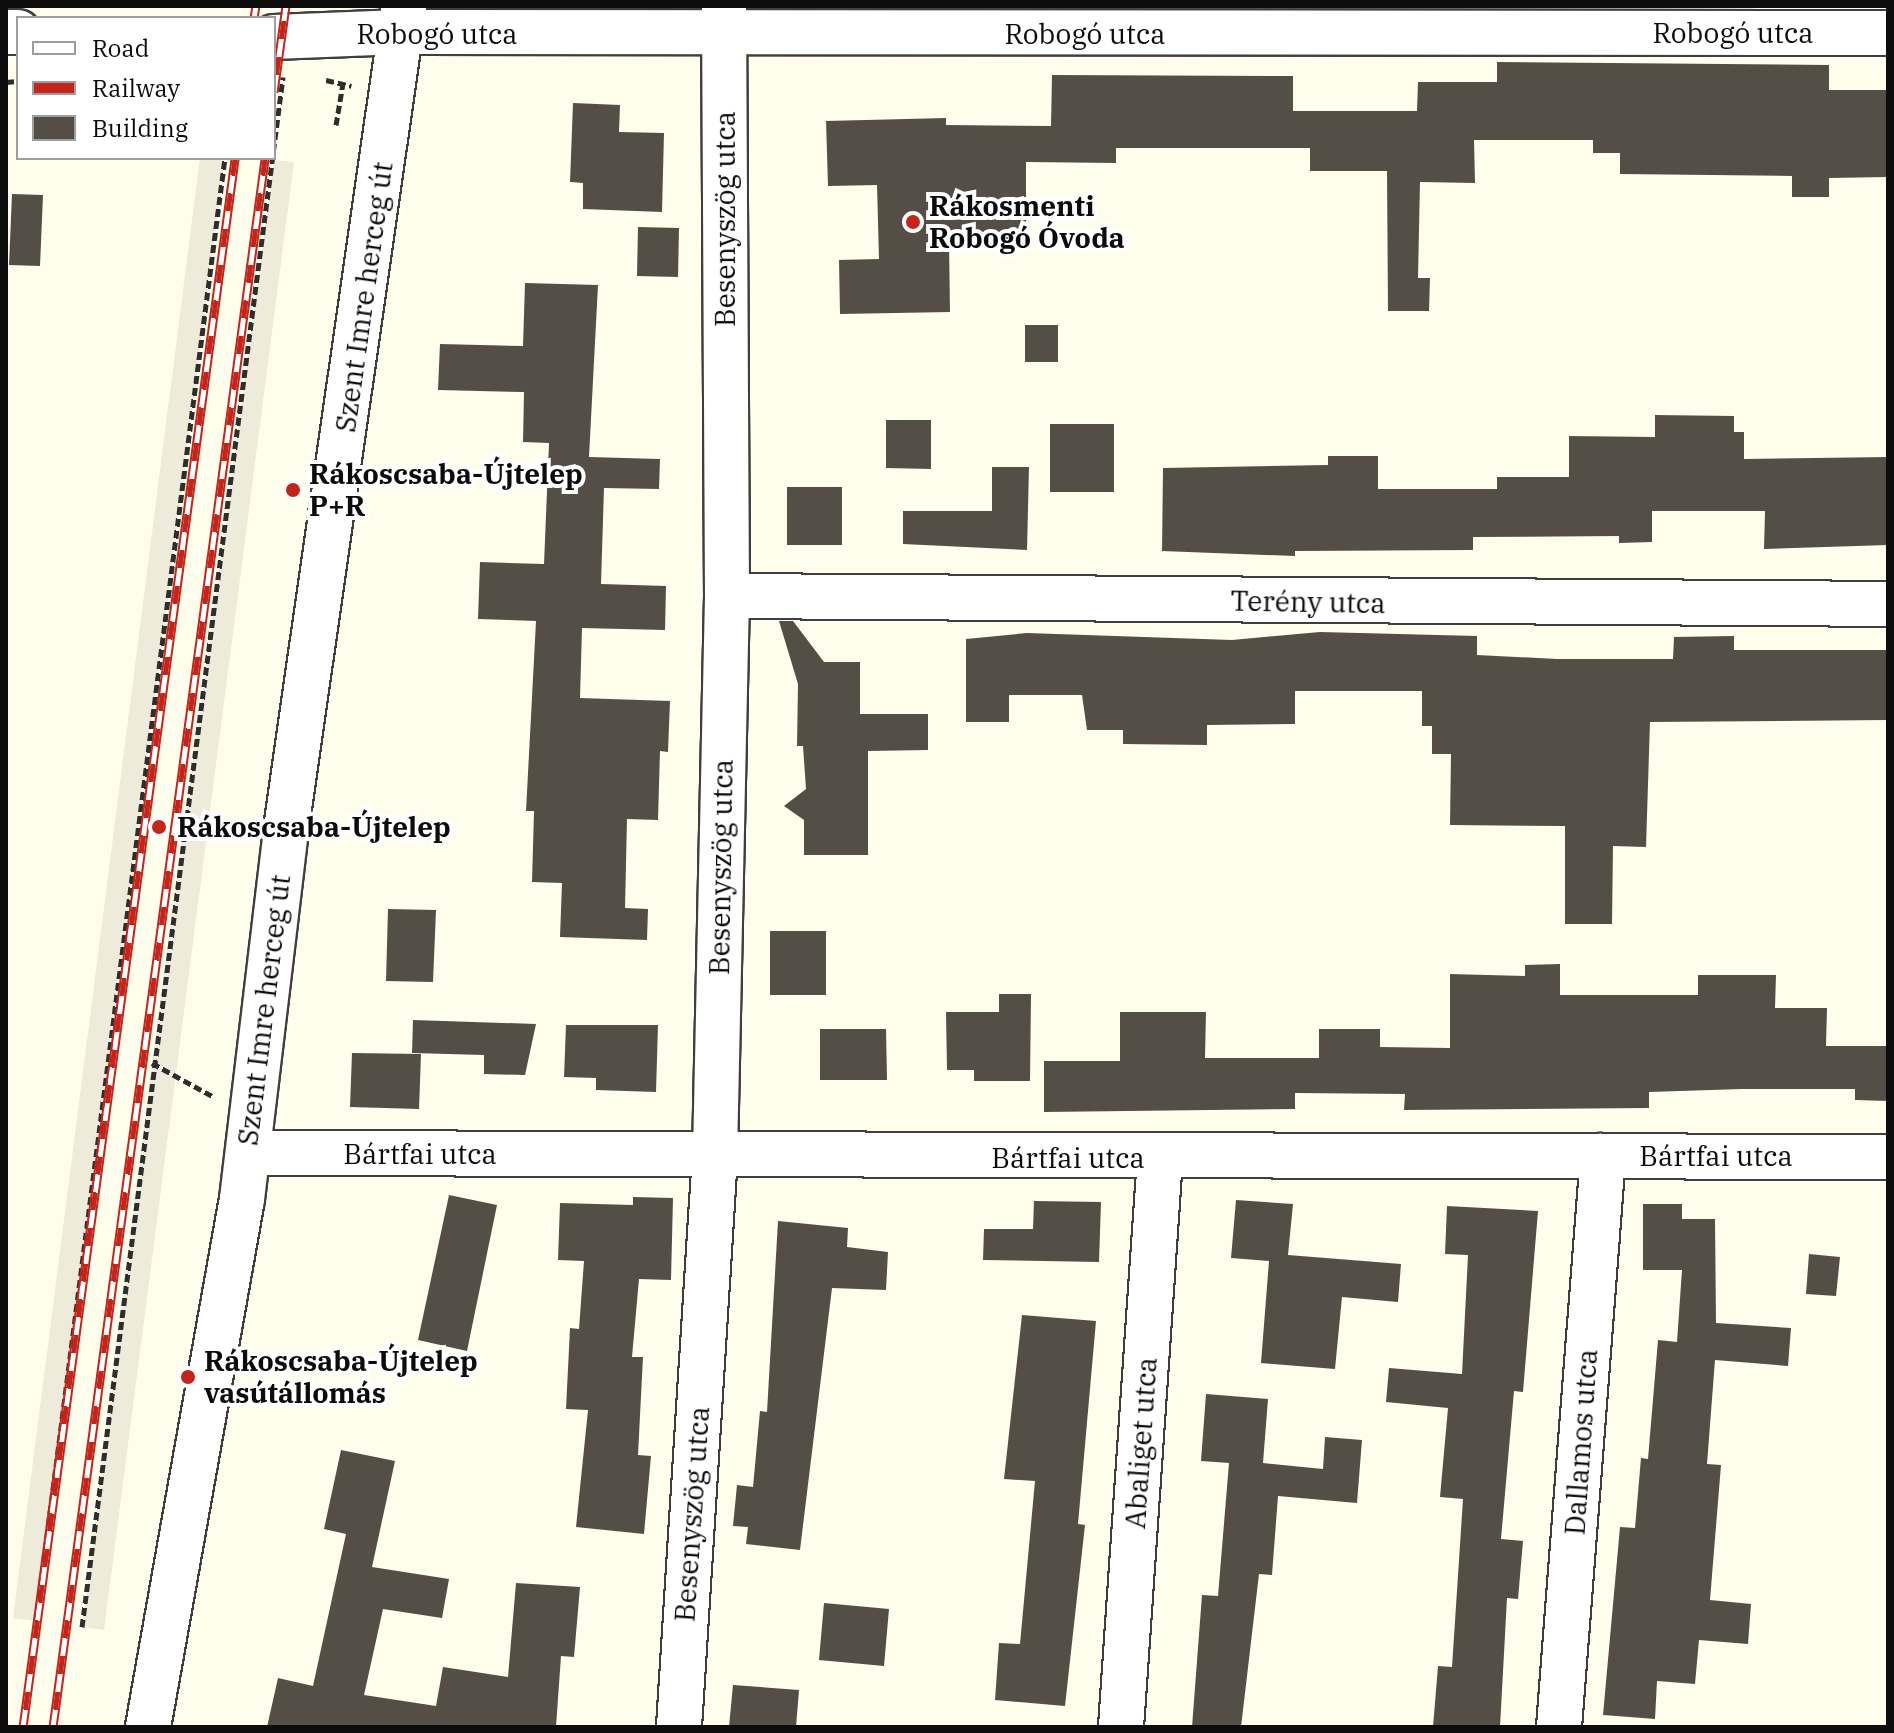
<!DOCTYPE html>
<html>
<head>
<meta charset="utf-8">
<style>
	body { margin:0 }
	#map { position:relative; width:1894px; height:1733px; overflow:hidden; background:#fffdeb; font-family:"IBM Plex Serif",serif }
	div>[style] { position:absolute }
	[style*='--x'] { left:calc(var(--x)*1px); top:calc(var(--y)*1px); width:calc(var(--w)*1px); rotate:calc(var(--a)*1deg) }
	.plaza>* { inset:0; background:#efebda }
	.building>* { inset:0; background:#554e47 }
	.path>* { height:5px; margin-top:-2.5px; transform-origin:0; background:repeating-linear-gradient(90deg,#2e2e2e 0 8px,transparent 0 12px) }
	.roads { filter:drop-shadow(2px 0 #3f3f3f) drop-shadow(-2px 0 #3f3f3f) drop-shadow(0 2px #3f3f3f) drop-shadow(0 -2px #3f3f3f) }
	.minor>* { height:44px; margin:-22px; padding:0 22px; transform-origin:22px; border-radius:22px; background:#fff }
	.rail>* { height:9px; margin-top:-4.5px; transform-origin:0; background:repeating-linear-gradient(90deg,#fff 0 18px,#c5241b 0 36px); box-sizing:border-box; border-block:2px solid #c5241b }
	.dots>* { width:22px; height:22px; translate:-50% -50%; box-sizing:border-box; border:4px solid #fff; border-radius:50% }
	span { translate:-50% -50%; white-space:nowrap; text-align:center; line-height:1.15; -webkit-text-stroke:8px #fff; paint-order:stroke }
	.street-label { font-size:28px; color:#0c0c0c }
	.poi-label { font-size:28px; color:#0c0c0c; font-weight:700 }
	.left { translate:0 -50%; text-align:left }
	.frame { position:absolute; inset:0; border:8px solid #0c0c0c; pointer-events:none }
	.legend { position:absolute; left:16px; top:16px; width:260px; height:144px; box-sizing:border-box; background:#fff; border:2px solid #9e9e9e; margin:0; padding:10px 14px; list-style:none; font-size:24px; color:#0c0c0c }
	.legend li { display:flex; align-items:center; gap:16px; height:40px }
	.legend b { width:40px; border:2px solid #9e9e9e }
</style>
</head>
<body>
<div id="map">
	<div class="plaza">
		<i style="clip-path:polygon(200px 158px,225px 158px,36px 1621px,13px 1618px)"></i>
		<i style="clip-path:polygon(274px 160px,294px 162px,104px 1630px,82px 1627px,152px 1063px)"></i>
	</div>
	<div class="building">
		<i style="clip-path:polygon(1497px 62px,1829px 65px,1829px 90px,1888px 90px,1888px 177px,1829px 178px,1829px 197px,1792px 197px,1792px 176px,1620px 174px,1620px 153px,1593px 153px,1593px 140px,1474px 140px,1475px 183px,1420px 182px,1418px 278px,1430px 278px,1429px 311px,1388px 311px,1387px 171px,1310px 171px,1310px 148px,1116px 148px,1116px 163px,1026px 162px,1026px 239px,949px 240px,950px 312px,840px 314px,839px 260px,879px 259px,877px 185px,828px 186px,826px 121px,946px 118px,946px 125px,1051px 126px,1052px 75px,1293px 76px,1293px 111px,1417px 111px,1418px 82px,1497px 82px)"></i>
		<i style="clip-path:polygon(573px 103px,620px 105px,619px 132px,664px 133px,662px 212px,583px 209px,583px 183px,570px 182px)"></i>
		<i style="clip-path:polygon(12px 194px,43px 195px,40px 266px,9px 265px)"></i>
		<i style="clip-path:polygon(638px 227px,679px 228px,678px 277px,637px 276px)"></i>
		<i style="clip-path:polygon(525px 283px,598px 285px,589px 457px,660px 459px,659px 489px,604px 488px,601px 584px,666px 586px,665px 630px,582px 628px,580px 698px,670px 701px,668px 752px,660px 751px,658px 820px,627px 819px,625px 908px,648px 909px,647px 940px,560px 937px,562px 883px,532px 882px,534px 811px,526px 811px,536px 621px,478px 619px,480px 562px,544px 564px,549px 443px,523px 442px,524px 392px,438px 390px,440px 344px,523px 346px)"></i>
		<i style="clip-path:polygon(1025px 325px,1058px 325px,1058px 362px,1025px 362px)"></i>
		<i style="clip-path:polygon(1655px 415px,1734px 416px,1734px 432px,1744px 432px,1744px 459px,1888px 457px,1888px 545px,1764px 549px,1765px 511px,1652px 511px,1652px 542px,1619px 543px,1619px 536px,1473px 537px,1473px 550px,1295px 551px,1295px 556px,1162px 551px,1163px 468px,1328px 465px,1328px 456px,1378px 456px,1378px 489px,1497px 489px,1497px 477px,1569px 477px,1569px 436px,1655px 437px)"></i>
		<i style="clip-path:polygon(886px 420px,931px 420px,931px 469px,886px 468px)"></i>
		<i style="clip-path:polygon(1050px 424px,1114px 424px,1114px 492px,1050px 492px)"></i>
		<i style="clip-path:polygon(992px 467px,1029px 467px,1027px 550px,903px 544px,903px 511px,992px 511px)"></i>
		<i style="clip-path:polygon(787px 487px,842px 487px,842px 545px,787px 545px)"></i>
		<i style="clip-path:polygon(779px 621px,793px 621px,824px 662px,860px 662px,860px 714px,928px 714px,928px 750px,868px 751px,868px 855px,804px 855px,804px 820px,784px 806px,806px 789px,803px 746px,797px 746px,798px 684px)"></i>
		<i style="clip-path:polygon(1320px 632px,1477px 636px,1477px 655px,1557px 659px,1673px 659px,1674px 637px,1734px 636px,1734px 650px,1888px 650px,1888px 720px,1650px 722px,1646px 847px,1613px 846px,1612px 924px,1565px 924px,1565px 826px,1450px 825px,1451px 754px,1432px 754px,1432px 726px,1422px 726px,1422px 691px,1295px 691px,1295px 724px,1207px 725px,1207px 745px,1123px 744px,1123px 730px,1087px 730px,1082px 695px,1009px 695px,1009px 722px,966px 722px,966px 639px,1027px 633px,1232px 640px)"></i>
		<i style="clip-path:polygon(388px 909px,436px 910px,433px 982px,386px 981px)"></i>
		<i style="clip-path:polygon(770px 931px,826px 931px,826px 995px,770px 995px)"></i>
		<i style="clip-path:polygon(1560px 964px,1560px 995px,1698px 995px,1698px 975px,1776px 975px,1775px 1008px,1827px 1008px,1826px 1046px,1888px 1046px,1888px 1101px,1855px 1100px,1855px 1089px,1742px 1089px,1649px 1092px,1649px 1108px,1404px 1110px,1405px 1094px,1295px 1093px,1295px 1109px,1044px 1112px,1044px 1061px,1120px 1061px,1120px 1012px,1206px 1012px,1205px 1058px,1319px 1058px,1319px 1029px,1380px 1029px,1380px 1047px,1450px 1048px,1450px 974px,1525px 976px,1525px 965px)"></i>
		<i style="clip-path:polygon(999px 994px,1031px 994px,1030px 1081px,974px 1081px,974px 1070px,947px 1070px,946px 1012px,999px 1012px)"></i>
		<i style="clip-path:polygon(413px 1020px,536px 1024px,525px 1075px,484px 1074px,484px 1055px,412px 1053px)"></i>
		<i style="clip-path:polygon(566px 1025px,658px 1025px,656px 1092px,596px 1090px,596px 1078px,564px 1077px)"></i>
		<i style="clip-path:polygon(820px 1029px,886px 1029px,887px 1080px,820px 1080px)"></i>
		<i style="clip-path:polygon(352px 1053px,421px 1054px,419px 1109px,350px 1107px)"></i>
		<i style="clip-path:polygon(449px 1195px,497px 1205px,467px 1351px,418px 1340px)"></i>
		<i style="clip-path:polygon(633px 1197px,673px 1198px,671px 1280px,639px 1279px,632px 1357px,643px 1357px,638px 1455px,651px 1456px,644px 1534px,576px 1527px,588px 1410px,566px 1409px,570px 1328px,579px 1329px,584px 1261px,558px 1260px,560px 1203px,633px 1205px)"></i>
		<i style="clip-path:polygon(1236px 1200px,1293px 1204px,1288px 1255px,1401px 1264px,1398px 1302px,1342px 1297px,1335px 1369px,1261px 1363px,1269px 1261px,1231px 1258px)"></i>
		<i style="clip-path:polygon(1034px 1201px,1101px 1202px,1099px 1262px,983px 1260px,984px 1229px,1033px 1229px)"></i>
		<i style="clip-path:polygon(1643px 1204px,1682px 1204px,1682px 1219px,1715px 1219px,1716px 1323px,1791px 1328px,1788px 1366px,1715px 1360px,1707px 1464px,1721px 1465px,1710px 1600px,1751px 1604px,1748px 1644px,1699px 1640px,1695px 1684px,1657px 1681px,1655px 1719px,1603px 1715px,1620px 1527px,1635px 1528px,1641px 1458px,1648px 1459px,1658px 1340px,1677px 1342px,1682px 1270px,1643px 1270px)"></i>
		<i style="clip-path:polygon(1447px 1206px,1538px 1211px,1523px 1392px,1514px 1391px,1501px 1539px,1523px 1541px,1518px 1599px,1507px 1598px,1500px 1727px,1433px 1727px,1438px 1666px,1452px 1667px,1463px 1499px,1440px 1497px,1448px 1408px,1386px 1402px,1389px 1368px,1462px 1374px,1468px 1255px,1445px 1254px)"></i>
		<i style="clip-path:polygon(778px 1221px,848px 1228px,847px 1247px,888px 1252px,886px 1290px,832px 1288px,800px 1550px,746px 1544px,748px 1527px,733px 1526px,737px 1485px,753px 1487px,760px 1411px,767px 1412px)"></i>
		<i style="clip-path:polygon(1809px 1254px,1840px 1257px,1836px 1296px,1806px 1294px)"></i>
		<i style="clip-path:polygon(1022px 1315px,1096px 1321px,1078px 1524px,1085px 1525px,1065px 1706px,995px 1700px,999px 1643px,1020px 1644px,1035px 1481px,1004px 1479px)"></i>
		<i style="clip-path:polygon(1206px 1394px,1268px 1399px,1263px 1463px,1323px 1469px,1325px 1437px,1362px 1440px,1357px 1503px,1278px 1496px,1272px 1575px,1259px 1574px,1241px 1727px,1192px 1727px,1202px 1595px,1218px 1596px,1229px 1463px,1201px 1461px)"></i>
		<i style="clip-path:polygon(341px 1450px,395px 1461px,372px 1567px,449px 1579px,442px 1618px,383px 1609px,364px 1695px,436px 1706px,443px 1667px,508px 1677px,516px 1583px,580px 1587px,574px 1657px,561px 1656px,556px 1727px,267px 1727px,278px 1678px,313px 1686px,346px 1534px,324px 1529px)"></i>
		<i style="clip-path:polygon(824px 1603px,889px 1609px,884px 1666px,819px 1660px)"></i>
		<i style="clip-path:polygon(733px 1685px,799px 1690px,796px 1727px,729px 1727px)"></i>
	</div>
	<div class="path">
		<i style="--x:326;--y:80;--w:26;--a:13"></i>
		<i style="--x:6;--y:82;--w:12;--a:-5"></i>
		<i style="--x:336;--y:125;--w:43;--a:-80.5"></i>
		<i style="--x:152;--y:1063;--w:71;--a:28.7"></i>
		<i style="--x:36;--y:1621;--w:1475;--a:-82.64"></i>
		<i style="--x:82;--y:1627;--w:1563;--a:-82.61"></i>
	</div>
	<div class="roads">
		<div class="minor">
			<i style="--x:6;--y:32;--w:12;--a:0"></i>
			<i style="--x:274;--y:37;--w:127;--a:-2.3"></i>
			<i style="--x:401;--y:32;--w:1487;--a:0.04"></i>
			<i style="--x:727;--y:596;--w:1161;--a:0.39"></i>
			<i style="--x:248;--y:1153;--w:1640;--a:0.14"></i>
			<i style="--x:148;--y:1727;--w:536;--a:-79.91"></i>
			<i style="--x:242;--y:1199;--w:373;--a:-83.2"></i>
			<i style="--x:286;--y:829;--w:831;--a:-81.84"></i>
			<i style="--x:679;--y:1727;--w:573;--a:-86.4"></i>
			<i style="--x:715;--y:1155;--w:559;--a:-88.77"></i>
			<i style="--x:727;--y:596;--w:590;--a:-90.29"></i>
			<i style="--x:1121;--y:1727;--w:570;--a:-86.08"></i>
			<i style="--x:1559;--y:1727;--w:573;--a:-85.59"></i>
		</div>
	</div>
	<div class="rail">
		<i style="--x:254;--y:18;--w:12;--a:-81"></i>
		<i style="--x:274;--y:92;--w:87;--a:-82.1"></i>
		<i style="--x:23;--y:1727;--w:1583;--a:-82.3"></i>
		<i style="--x:53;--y:1727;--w:1583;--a:-82.3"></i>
	</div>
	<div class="dots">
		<i style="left:913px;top:222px;background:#c5241b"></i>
		<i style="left:293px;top:490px;background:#c5241b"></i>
		<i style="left:159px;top:827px;background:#c5241b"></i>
		<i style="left:188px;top:1377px;background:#c5241b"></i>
	</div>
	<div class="street-label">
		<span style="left:1733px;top:33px">Robogó utca</span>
		<span style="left:437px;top:34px">Robogó utca</span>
		<span style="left:1085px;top:34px">Robogó utca</span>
		<span style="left:725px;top:219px;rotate:-90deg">Besenyszög utca</span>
		<span style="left:364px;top:297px;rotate:-82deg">Szent Imre herceg út</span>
		<span style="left:1308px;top:602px;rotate:1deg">Terény utca</span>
		<span style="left:721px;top:867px;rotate:-89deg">Besenyszög utca</span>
		<span style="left:264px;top:1010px;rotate:-83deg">Szent Imre herceg út</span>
		<span style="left:420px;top:1154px">Bártfai utca</span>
		<span style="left:1716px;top:1156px">Bártfai utca</span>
		<span style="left:1068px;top:1158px">Bártfai utca</span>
		<span style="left:1581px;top:1442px;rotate:-86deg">Dallamos utca</span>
		<span style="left:1141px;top:1443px;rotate:-86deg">Abaliget utca</span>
		<span style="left:692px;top:1514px;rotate:-86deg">Besenyszög utca</span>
	</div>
	<div class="poi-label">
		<span class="left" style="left:929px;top:222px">Rákosmenti<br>Robogó Óvoda</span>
		<span class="left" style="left:309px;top:490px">Rákoscsaba-Újtelep<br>P+R</span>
		<span class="left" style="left:177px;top:827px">Rákoscsaba-Újtelep</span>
		<span class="left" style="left:204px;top:1377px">Rákoscsaba-Újtelep<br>vasútállomás</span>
	</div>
	<div class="frame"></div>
	<ul class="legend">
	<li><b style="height:10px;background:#fff"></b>Road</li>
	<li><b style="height:10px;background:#c5241b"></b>Railway</li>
	<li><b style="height:22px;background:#554e47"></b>Building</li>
	</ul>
</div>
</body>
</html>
